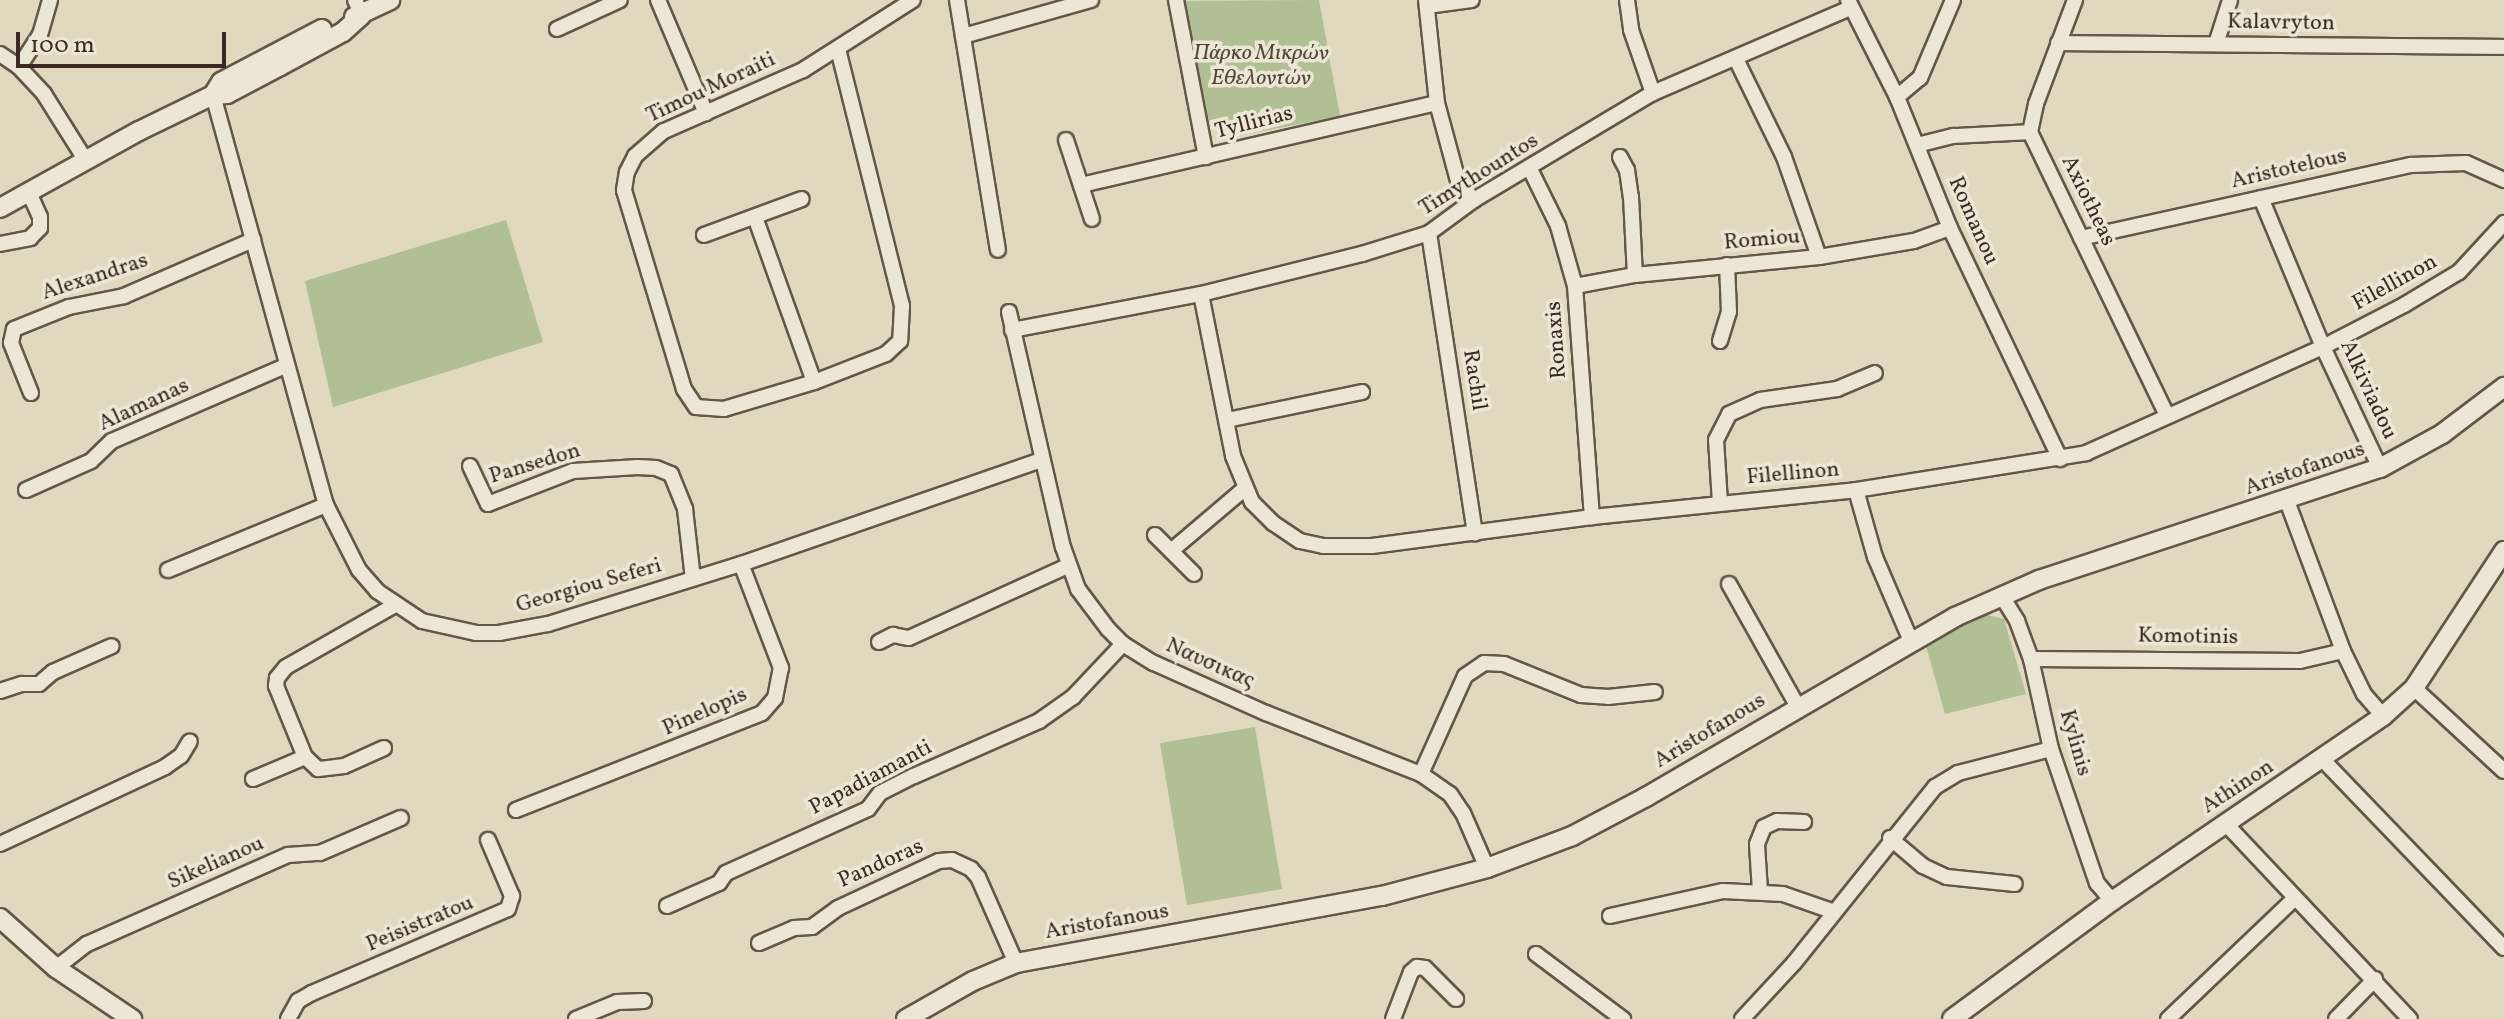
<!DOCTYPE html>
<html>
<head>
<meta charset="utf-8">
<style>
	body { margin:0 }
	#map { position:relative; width:2504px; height:1019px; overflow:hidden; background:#e1d9bf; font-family:Vollkorn,serif }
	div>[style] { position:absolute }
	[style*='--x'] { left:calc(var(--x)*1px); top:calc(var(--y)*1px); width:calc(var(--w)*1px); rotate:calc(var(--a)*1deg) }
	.green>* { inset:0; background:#b0c094 }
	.roads { filter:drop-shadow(2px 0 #645649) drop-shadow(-2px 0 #645649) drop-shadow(0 2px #645649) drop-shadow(0 -2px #645649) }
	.minor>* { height:14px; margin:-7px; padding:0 7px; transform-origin:7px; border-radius:7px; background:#ece6d5 }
	.tertiary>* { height:18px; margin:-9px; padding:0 9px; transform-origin:9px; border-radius:9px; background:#ece6d5 }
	span { translate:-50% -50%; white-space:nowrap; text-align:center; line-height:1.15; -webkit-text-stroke:7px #ece6d5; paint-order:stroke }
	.street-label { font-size:22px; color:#3a2a22 }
	.park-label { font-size:22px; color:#524839; font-style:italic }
	.scale { position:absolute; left:16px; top:32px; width:210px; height:36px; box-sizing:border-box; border:4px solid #3a2a22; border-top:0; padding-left:10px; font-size:24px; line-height:28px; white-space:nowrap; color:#3a2a22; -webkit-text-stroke:6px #ece6d5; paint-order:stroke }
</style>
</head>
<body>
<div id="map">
	<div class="green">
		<i style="clip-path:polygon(1319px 0,1340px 116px,1228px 138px,1204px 116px,1184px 1px)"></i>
		<i style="clip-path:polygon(506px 220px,543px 342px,333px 407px,305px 281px)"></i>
		<i style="clip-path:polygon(1984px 614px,2004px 619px,2026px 694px,1945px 714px,1926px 646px)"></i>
		<i style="clip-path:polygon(1255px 727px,1282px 889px,1187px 905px,1160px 743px)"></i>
	</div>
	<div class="roads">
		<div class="minor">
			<i style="--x:355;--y:0;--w:17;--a:65"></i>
			<i style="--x:658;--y:0;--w:123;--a:67"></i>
			<i style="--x:957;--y:0;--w:253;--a:80.7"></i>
			<i style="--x:1176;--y:0;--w:160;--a:79.2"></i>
			<i style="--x:1426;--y:0;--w:104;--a:83.9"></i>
			<i style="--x:1437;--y:103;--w:81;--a:74.9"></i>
			<i style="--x:1458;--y:181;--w:25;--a:50"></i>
			<i style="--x:1627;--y:0;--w:30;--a:82"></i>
			<i style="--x:1631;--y:30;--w:67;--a:70.8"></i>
			<i style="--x:1848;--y:0;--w:109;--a:63.2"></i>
			<i style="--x:1897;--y:97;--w:141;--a:68"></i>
			<i style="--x:1950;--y:228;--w:256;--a:64.5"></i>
			<i style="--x:2075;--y:0;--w:111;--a:110.6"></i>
			<i style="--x:2036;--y:104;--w:29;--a:102"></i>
			<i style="--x:2030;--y:132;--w:315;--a:64.2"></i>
			<i style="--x:1427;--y:6;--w:45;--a:-7.6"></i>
			<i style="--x:557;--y:29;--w:69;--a:-24.7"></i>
			<i style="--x:963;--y:36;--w:133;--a:-15.7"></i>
			<i style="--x:2058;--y:43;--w:446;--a:0.5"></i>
			<i style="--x:2216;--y:44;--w:46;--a:-72.3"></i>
			<i style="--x:838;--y:49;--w:265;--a:76"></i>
			<i style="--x:902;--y:306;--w:35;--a:93"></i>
			<i style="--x:900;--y:341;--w:19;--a:137"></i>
			<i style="--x:886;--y:354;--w:77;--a:158.7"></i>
			<i style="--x:814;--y:382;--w:94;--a:163.3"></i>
			<i style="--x:724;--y:409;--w:28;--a:-176"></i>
			<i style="--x:696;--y:407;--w:22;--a:-124"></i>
			<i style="--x:684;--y:389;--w:208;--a:-106.8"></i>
			<i style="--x:624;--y:190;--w:18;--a:-81"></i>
			<i style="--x:627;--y:172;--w:18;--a:-63"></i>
			<i style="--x:635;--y:156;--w:38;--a:-41"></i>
			<i style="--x:664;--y:131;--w:152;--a:-23.7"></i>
			<i style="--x:803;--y:70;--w:130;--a:-32.5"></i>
			<i style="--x:0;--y:54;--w:23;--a:34"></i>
			<i style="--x:19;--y:67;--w:37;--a:47"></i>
			<i style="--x:44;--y:94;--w:77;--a:57.8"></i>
			<i style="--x:1736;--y:59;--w:109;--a:63.9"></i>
			<i style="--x:1784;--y:157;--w:106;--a:70.7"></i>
			<i style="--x:19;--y:67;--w:38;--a:-57"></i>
			<i style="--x:40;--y:35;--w:36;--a:-74"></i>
			<i style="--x:213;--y:95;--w:425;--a:74.6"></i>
			<i style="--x:326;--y:505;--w:73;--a:63.1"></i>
			<i style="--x:359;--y:570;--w:28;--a:49"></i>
			<i style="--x:377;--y:591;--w:54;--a:33.7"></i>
			<i style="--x:422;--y:621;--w:55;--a:12.5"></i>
			<i style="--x:476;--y:633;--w:23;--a:0"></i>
			<i style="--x:499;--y:633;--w:50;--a:-10.4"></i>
			<i style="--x:548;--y:624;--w:202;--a:-17.3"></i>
			<i style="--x:741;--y:564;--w:318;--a:-19.1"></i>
			<i style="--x:1897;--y:97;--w:30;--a:-40"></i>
			<i style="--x:1920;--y:78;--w:85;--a:-67.1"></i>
			<i style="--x:1066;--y:140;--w:83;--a:71.8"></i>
			<i style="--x:1917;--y:145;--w:38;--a:-14"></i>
			<i style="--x:1954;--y:136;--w:76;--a:-3"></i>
			<i style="--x:1620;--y:157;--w:15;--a:62"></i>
			<i style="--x:1627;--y:170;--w:27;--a:82"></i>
			<i style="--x:1631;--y:197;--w:78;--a:87.1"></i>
			<i style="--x:1530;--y:169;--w:64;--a:63.8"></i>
			<i style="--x:1558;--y:226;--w:62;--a:74.2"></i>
			<i style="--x:1575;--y:286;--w:232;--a:85.8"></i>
			<i style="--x:1081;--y:185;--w:365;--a:-13"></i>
			<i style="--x:2261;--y:198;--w:161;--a:67.4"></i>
			<i style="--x:2323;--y:347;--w:134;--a:64.8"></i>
			<i style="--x:755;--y:217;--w:175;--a:70.3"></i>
			<i style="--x:1429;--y:233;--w:304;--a:81.3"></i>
			<i style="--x:704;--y:235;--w:104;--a:-20.2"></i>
			<i style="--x:2081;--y:238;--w:338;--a:-12.5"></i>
			<i style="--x:2411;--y:165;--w:55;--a:-2.1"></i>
			<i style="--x:2466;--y:163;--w:42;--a:24.1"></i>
			<i style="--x:0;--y:244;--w:31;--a:-11"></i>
			<i style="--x:30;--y:238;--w:14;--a:-45"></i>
			<i style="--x:40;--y:228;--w:11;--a:-90"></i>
			<i style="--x:40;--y:217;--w:27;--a:-114"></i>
			<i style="--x:1575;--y:286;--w:61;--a:-10.4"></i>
			<i style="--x:1635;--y:275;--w:185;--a:-5.6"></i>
			<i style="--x:1819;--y:257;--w:96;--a:-9.6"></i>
			<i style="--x:1914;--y:241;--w:38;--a:-20"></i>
			<i style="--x:1201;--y:294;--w:165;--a:78.8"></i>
			<i style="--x:1233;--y:456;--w:50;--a:67.6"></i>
			<i style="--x:1252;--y:502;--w:30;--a:45"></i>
			<i style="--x:1273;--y:523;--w:32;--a:34"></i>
			<i style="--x:1300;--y:541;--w:24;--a:12"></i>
			<i style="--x:1323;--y:546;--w:49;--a:0"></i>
			<i style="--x:1372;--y:546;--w:222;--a:-7.5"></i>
			<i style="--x:1592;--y:517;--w:265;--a:-5.8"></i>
			<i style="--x:1856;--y:490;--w:233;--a:-9.1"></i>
			<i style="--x:2086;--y:453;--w:260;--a:-24.1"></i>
			<i style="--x:2323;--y:347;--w:91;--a:-27.4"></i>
			<i style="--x:2404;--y:305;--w:64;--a:-31"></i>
			<i style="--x:2459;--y:272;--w:67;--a:-47.4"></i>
			<i style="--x:1009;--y:312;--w:241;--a:77.1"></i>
			<i style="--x:1063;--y:547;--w:45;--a:70.3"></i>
			<i style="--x:1078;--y:589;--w:50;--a:53.1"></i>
			<i style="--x:1108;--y:629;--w:21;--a:45"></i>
			<i style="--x:1123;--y:644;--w:36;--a:32"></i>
			<i style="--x:1154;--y:663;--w:123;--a:24.1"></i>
			<i style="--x:1266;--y:713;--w:167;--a:21.5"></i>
			<i style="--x:1421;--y:774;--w:35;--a:35"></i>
			<i style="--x:1450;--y:794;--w:23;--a:56"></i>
			<i style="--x:1463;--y:813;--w:60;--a:66.4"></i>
			<i style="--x:1012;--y:330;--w:192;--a:-10.8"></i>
			<i style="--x:1201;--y:294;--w:166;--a:-14"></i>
			<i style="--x:1362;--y:254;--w:70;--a:-17.4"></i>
			<i style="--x:1429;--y:233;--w:56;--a:-36.3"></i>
			<i style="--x:1474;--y:200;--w:209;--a:-30.9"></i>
			<i style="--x:1653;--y:93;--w:215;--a:-23.3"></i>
			<i style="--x:1720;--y:341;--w:30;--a:-73"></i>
			<i style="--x:1729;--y:312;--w:47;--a:-92.4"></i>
			<i style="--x:31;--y:393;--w:54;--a:-111.8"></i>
			<i style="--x:11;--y:343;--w:14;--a:-78"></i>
			<i style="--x:14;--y:329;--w:59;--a:-21.8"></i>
			<i style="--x:69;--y:307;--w:56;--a:-11.3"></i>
			<i style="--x:124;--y:296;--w:141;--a:-23.5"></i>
			<i style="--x:1227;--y:420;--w:138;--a:-11.7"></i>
			<i style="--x:470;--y:466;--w:42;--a:64.7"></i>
			<i style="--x:488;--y:504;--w:91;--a:-21.2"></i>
			<i style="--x:573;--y:471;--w:65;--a:-3.5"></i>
			<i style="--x:638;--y:467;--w:18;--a:3"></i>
			<i style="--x:656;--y:468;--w:16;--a:22"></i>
			<i style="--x:671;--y:474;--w:38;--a:68"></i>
			<i style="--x:685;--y:509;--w:70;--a:83.5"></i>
			<i style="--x:26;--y:490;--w:71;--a:-24"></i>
			<i style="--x:91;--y:461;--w:29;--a:-44"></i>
			<i style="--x:112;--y:441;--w:189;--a:-23.4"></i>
			<i style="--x:1856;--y:490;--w:70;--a:74.2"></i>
			<i style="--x:1875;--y:557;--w:91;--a:66.8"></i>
			<i style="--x:2287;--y:501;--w:160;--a:69.5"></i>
			<i style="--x:2343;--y:651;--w:48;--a:64"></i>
			<i style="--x:2364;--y:694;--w:29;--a:49"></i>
			<i style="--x:1720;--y:503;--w:63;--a:-93.6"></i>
			<i style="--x:1716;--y:440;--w:29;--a:-63"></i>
			<i style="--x:1729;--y:414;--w:34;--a:-24"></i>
			<i style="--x:1760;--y:400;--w:78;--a:-8.1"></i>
			<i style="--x:1837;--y:389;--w:41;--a:-22.8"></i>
			<i style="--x:1155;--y:535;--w:55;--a:45"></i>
			<i style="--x:1171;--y:551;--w:96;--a:-40.3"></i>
			<i style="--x:168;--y:570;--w:171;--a:-22.4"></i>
			<i style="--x:1729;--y:584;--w:141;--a:60.7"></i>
			<i style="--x:2001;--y:595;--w:31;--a:58"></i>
			<i style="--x:2017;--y:621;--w:40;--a:69.8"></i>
			<i style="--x:2031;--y:659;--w:92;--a:77.5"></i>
			<i style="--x:2051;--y:749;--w:142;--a:71.1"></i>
			<i style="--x:2097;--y:883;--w:23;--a:50"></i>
			<i style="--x:879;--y:642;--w:16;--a:-27"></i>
			<i style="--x:893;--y:635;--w:16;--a:11"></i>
			<i style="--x:909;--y:638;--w:175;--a:-24.4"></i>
			<i style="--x:2031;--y:659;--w:269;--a:0.4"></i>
			<i style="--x:2300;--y:661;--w:44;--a:-13.1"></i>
			<i style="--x:2414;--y:688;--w:122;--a:42.7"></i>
			<i style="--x:0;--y:691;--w:23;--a:-18"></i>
			<i style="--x:22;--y:684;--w:17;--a:0"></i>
			<i style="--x:39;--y:684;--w:18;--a:-41"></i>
			<i style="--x:53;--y:672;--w:64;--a:-23.8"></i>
			<i style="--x:384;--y:748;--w:44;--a:155.8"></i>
			<i style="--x:344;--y:766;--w:26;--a:173"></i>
			<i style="--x:318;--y:769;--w:18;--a:-137"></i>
			<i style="--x:305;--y:757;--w:77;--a:-112.2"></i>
			<i style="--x:276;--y:686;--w:8;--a:-83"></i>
			<i style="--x:277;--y:678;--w:14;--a:-51"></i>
			<i style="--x:286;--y:667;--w:125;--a:-29.6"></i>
			<i style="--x:2323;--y:760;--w:261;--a:46.1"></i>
			<i style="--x:1421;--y:774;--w:107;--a:-65.8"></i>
			<i style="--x:1465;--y:676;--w:23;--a:-34"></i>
			<i style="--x:1484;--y:663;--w:20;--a:3"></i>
			<i style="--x:1504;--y:664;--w:83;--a:21.9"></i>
			<i style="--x:1581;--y:695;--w:27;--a:4"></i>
			<i style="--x:1608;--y:697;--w:47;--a:-6.1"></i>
			<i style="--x:253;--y:779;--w:56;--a:-22.9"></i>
			<i style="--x:516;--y:810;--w:264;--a:-21.5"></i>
			<i style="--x:762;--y:713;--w:20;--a:-49"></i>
			<i style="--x:775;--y:698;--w:31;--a:-79"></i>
			<i style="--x:781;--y:668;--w:111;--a:-111"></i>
			<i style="--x:2226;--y:824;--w:268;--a:46.7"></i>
			<i style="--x:1890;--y:838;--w:43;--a:40.3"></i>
			<i style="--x:1923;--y:866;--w:26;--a:25"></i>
			<i style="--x:1947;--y:877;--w:68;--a:5.9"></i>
			<i style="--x:0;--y:844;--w:182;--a:-25"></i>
			<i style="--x:165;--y:767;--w:19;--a:-35"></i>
			<i style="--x:181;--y:756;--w:17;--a:-59"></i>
			<i style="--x:1760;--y:891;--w:47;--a:-93.7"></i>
			<i style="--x:1757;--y:844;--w:18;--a:-68"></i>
			<i style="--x:1764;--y:827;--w:14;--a:-25"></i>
			<i style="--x:1777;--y:821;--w:27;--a:2"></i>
			<i style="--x:667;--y:906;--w:57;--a:-23.9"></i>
			<i style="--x:719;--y:883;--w:12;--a:-55"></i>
			<i style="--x:726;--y:873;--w:156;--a:-24.3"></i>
			<i style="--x:868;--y:809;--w:20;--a:-53"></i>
			<i style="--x:880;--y:793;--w:38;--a:-27"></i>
			<i style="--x:914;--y:776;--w:137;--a:-23.7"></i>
			<i style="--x:1039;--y:721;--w:42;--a:-35.2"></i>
			<i style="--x:1073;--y:697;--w:73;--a:-46.7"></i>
			<i style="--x:1610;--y:916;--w:116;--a:-12.5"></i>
			<i style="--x:1723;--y:891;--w:60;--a:2.9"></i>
			<i style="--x:1783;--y:894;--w:52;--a:19.1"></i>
			<i style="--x:759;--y:943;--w:38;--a:-23"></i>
			<i style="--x:794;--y:928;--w:18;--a:-3"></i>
			<i style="--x:812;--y:927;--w:32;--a:-36"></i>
			<i style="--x:838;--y:908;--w:111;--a:-25"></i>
			<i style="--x:939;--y:861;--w:13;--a:-4"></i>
			<i style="--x:952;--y:860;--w:21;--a:25"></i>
			<i style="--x:971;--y:869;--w:11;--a:49"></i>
			<i style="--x:978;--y:877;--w:94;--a:66.2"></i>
			<i style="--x:1536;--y:954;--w:109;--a:36.8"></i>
			<i style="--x:56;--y:968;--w:39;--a:-38"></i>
			<i style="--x:87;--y:944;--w:220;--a:-23.9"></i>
			<i style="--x:288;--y:855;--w:32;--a:-4"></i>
			<i style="--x:320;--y:853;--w:88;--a:-23.4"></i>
			<i style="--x:288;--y:1019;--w:21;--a:-61"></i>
			<i style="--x:298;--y:1001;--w:16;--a:-30"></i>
			<i style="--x:312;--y:993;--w:213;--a:-23.2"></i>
			<i style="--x:508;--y:909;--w:14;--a:-73"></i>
			<i style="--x:512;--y:896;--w:61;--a:-113.2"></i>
			<i style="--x:576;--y:1019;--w:44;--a:-22.5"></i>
			<i style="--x:617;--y:1002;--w:27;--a:-2"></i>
			<i style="--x:1393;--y:1019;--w:50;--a:-69"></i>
			<i style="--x:1411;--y:972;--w:8;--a:-40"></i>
			<i style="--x:1417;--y:967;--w:8;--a:7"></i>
			<i style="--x:1425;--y:968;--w:44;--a:45"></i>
			<i style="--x:1742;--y:1019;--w:76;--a:-47.1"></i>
			<i style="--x:1794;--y:963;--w:226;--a:-51.3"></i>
			<i style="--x:1935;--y:787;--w:27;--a:-31"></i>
			<i style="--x:1958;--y:773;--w:96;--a:-14.5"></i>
			<i style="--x:2168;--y:1019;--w:174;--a:-43.6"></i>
			<i style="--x:2336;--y:1019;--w:56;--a:-45.7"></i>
		</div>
		<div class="tertiary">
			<i style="--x:354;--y:17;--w:40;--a:-25"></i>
			<i style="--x:213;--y:95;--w:15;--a:-58"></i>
			<i style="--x:221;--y:82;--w:114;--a:-27.7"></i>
			<i style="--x:0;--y:208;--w:159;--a:-29"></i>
			<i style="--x:139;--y:131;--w:82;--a:-25.9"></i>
			<i style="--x:213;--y:95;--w:14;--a:-4"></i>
			<i style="--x:227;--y:94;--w:60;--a:-27.8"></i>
			<i style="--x:280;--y:66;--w:72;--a:-28.4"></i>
			<i style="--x:343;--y:32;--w:25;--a:-42"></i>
			<i style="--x:0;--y:918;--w:75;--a:41.8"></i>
			<i style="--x:56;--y:968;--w:92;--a:33.9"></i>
			<i style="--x:906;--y:1019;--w:77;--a:-29.6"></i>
			<i style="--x:973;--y:981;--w:47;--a:-22.7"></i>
			<i style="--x:1016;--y:963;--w:372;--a:-10.4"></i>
			<i style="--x:1382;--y:896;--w:109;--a:-14.9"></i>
			<i style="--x:1487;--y:868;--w:91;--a:-20.6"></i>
			<i style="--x:1572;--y:836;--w:84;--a:-27.8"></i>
			<i style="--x:1646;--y:797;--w:358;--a:-30.2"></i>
			<i style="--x:1955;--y:617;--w:92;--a:-23.8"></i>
			<i style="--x:2039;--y:580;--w:359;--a:-18.2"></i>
			<i style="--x:2380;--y:468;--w:71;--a:-28.7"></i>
			<i style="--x:2442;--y:434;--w:78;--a:-37.2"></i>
			<i style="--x:1952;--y:1019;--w:199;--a:-36.4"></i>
			<i style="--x:2112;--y:901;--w:328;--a:-34.3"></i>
			<i style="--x:2383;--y:716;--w:42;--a:-42.1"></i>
			<i style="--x:2414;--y:688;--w:164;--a:-56.7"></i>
		</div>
	</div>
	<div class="street-label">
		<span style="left:2281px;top:23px;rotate:1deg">Kalavryton</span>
		<span style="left:711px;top:88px;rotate:-25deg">Timou Moraiti</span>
		<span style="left:1254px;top:123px;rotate:-14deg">Tyllirias</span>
		<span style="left:2289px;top:169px;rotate:-13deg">Aristotelous</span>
		<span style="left:1479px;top:175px;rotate:-32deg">Timythountos</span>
		<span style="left:2088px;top:201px;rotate:64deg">Axiotheas</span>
		<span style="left:1973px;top:221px;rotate:66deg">Romanou</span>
		<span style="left:1762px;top:240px;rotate:-5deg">Romiou</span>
		<span style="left:95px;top:277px;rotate:-18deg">Alexandras</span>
		<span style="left:2395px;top:283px;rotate:-29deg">Filellinon</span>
		<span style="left:1557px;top:340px;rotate:-94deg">Ronaxis</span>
		<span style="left:1474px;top:380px;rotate:81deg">Rachil</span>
		<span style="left:2368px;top:390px;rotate:65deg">Alkiviadou</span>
		<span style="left:144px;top:405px;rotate:-25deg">Alamanas</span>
		<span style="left:535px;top:464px;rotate:-17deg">Pansedon</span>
		<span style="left:2305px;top:469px;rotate:-19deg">Aristofanous</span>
		<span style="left:1793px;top:474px;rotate:-5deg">Filellinon</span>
		<span style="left:589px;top:586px;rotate:-16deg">Georgiou Seferi</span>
		<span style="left:2188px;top:637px;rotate:1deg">Komotinis</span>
		<span style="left:1210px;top:664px;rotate:24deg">Ναυσικας</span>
		<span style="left:705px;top:712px;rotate:-24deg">Pinelopis</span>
		<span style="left:1710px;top:731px;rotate:-31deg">Aristofanous</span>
		<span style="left:2075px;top:743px;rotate:74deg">Kylinis</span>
		<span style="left:871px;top:778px;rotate:-28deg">Papadiamanti</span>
		<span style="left:2238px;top:787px;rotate:-33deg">Athinon</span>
		<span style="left:216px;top:863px;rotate:-24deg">Sikelianou</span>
		<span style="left:881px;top:864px;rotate:-24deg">Pandoras</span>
		<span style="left:1107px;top:922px;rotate:-10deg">Aristofanous</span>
		<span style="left:420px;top:924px;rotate:-23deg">Peisistratou</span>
	</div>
	<div class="park-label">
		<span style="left:1261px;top:66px">Πάρκο Μικρών<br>Εθελοντών</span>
	</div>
	<div class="scale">100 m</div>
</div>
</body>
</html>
